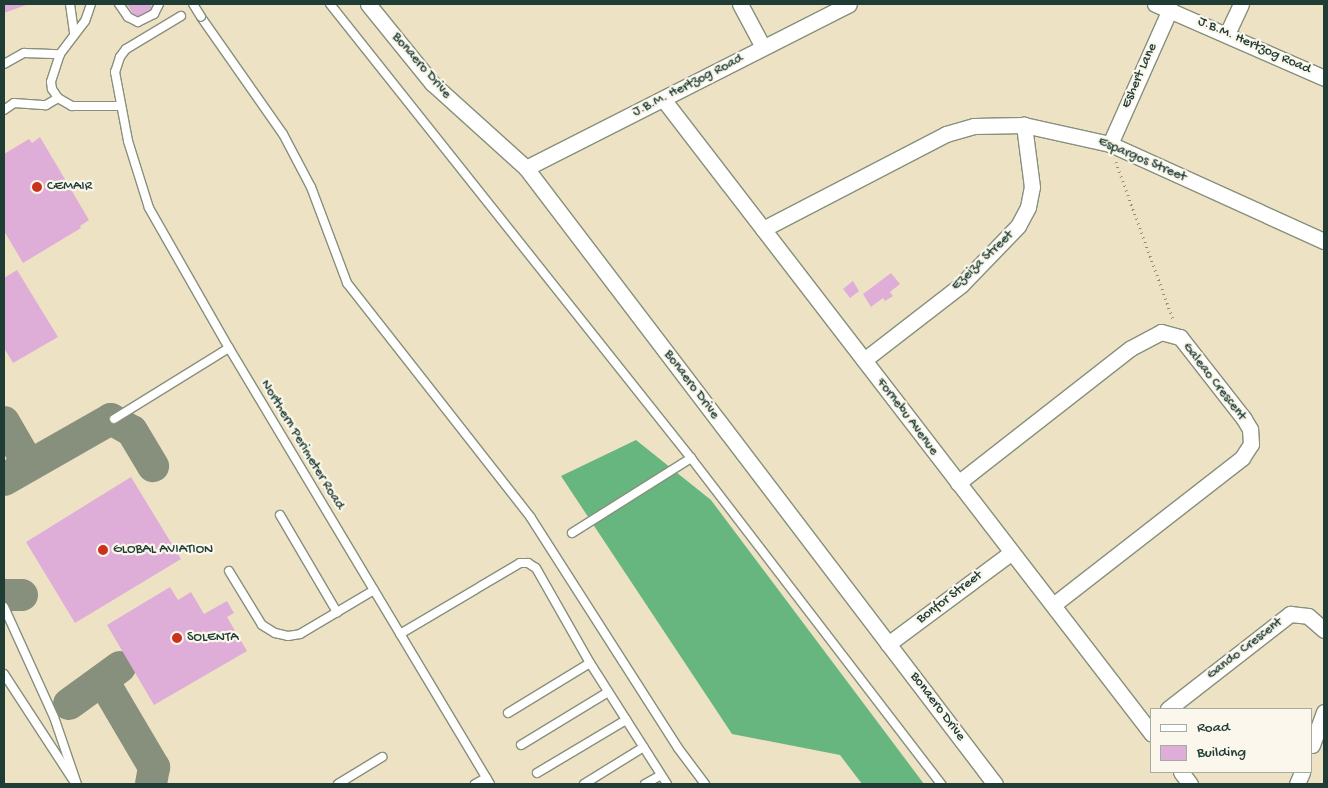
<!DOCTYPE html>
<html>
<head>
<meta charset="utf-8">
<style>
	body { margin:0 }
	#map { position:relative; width:1328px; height:788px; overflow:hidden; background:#eee2c4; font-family:"Gochi Hand",sans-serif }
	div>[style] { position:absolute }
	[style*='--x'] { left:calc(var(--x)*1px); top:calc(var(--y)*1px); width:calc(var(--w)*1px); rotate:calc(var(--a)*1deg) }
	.forest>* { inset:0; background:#68b67f }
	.taxiway>* { height:32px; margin:-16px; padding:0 16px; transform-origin:16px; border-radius:16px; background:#86907c }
	.building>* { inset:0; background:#dfaed8 }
	.path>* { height:2.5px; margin-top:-1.25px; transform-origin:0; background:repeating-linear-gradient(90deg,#86907c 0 1px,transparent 0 5px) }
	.roads { filter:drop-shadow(1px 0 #86907c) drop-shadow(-1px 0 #86907c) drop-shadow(0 1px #86907c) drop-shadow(0 -1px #86907c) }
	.lane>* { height:8px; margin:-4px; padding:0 4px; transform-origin:4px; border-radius:4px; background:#fff }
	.street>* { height:15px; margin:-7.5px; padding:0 7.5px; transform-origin:7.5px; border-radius:7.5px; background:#fff }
	.bridges { filter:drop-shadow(1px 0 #86907c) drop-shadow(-1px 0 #86907c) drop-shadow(0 1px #86907c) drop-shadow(0 -1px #86907c) }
	.lane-bridge>* { height:8px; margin:-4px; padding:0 4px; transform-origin:4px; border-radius:4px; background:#fff }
	.dots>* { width:14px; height:14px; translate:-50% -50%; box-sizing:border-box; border:2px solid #fbf7ec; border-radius:50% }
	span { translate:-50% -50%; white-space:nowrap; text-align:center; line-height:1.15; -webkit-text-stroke:4.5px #fbf7ec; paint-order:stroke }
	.street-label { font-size:14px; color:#1f3d34 }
	.poi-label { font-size:14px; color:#1f3d34 }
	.left { translate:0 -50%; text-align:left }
	.frame { position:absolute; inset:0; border:5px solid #1f3d34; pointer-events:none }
	.legend { position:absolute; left:1150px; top:708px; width:162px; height:65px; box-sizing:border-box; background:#fbf7ec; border:1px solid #a3ada2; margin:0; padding:6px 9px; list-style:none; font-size:15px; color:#1f3d34 }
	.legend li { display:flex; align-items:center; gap:10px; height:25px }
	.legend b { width:25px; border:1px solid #a3ada2 }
</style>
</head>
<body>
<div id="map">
	<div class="forest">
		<i style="clip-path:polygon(636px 440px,711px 500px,924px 784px,862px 784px,840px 755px,732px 734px,561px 476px)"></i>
	</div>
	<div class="taxiway">
		<i style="--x:4;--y:422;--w:39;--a:60"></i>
		<i style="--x:24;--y:456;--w:10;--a:101"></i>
		<i style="--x:22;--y:466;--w:11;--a:135"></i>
		<i style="--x:4;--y:480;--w:123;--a:-29.7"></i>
		<i style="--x:111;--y:419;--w:24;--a:30"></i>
		<i style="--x:132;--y:431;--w:41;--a:59"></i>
		<i style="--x:4;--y:595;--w:18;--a:0"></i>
		<i style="--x:95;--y:686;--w:8;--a:0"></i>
		<i style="--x:103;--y:686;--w:6;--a:31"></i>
		<i style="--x:108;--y:689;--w:91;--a:59.5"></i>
		<i style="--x:154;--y:767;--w:17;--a:100"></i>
		<i style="--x:69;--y:704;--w:63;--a:-36"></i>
	</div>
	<div class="building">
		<i style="clip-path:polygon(4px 4px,29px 4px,4px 13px)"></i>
		<i style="clip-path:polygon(127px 4px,150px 4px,154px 10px,137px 20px)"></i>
		<i style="clip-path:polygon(40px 137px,89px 220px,80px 226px,81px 228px,23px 263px,4px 231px,4px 154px,29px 139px,32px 143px)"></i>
		<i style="clip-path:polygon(17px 270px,58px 337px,13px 363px,4px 348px,4px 278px)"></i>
		<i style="clip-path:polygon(891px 273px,900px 284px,890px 292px,893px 296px,885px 301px,883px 298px,871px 307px,863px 294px)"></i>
		<i style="clip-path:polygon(853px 281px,859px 291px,850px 298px,843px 289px)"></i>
		<i style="clip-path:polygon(131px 477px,181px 559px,75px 623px,26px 542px)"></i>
		<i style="clip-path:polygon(170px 587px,178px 600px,191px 592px,204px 614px,227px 601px,234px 613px,227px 617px,247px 651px,154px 705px,107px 625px)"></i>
	</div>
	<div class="path">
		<i style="--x:1116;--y:162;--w:169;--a:70"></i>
	</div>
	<div class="roads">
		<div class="lane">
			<i style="--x:70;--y:4;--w:29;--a:82"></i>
			<i style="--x:91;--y:4;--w:18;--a:109"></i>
			<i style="--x:85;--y:21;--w:41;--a:127.1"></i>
			<i style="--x:60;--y:54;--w:29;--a:108"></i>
			<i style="--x:51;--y:82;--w:7;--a:82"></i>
			<i style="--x:52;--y:89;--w:11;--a:56"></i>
			<i style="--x:58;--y:98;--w:16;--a:30"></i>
			<i style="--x:72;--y:106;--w:49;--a:0"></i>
			<i style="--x:119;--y:4;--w:16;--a:55"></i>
			<i style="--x:128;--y:17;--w:11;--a:27"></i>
			<i style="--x:138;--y:22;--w:18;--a:-27"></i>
			<i style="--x:154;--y:14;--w:11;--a:-63"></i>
			<i style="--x:330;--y:4;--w:580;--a:51.51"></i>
			<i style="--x:691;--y:458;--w:411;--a:52.5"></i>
			<i style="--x:181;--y:16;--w:64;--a:149"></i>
			<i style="--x:126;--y:49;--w:10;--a:127"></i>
			<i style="--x:120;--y:57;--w:16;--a:108"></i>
			<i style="--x:115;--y:72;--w:70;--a:79.3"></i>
			<i style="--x:128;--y:141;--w:70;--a:72.6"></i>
			<i style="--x:149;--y:208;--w:161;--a:60.3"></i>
			<i style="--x:229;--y:348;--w:508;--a:59.09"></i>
			<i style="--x:201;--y:17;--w:143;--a:55"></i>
			<i style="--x:283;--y:134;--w:60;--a:62.2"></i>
			<i style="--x:311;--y:187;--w:103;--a:69.4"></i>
			<i style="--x:347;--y:283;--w:298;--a:51.9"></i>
			<i style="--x:531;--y:518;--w:273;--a:57.4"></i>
			<i style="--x:678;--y:748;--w:45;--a:53.1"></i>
			<i style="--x:4;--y:64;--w:23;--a:-29"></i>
			<i style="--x:24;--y:53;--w:36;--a:2"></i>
			<i style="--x:4;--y:110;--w:12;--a:-35"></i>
			<i style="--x:14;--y:103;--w:32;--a:4"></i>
			<i style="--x:46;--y:105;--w:14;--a:-30"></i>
			<i style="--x:114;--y:419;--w:135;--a:-31.7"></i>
			<i style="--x:280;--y:515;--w:113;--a:59.6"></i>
			<i style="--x:572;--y:533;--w:141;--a:-32.2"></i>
			<i style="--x:229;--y:571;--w:63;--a:58.6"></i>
			<i style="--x:262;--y:625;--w:15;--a:32"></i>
			<i style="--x:275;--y:633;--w:13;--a:13"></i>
			<i style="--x:288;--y:636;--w:12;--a:-9"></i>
			<i style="--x:300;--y:634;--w:86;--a:-30.7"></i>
			<i style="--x:4;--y:607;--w:121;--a:65.6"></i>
			<i style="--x:54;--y:717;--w:71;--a:71.1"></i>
			<i style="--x:400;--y:634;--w:139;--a:-30.6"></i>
			<i style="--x:520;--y:563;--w:8;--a:0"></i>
			<i style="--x:528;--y:563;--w:9;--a:32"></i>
			<i style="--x:536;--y:568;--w:109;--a:60.4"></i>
			<i style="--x:590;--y:663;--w:143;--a:57.5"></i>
			<i style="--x:4;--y:674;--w:126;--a:56.9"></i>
			<i style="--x:508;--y:713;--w:96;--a:-31.4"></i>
			<i style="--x:521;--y:745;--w:102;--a:-31.3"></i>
			<i style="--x:537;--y:773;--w:104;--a:-30.8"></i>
			<i style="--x:338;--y:784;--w:52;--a:-31.5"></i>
			<i style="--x:475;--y:784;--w:13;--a:-29"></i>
			<i style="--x:584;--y:784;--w:70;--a:-31.7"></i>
			<i style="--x:645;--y:784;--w:18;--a:-29"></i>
		</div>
		<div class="street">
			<i style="--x:368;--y:4;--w:102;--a:51"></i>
			<i style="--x:432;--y:83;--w:127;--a:42.1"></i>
			<i style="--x:526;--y:168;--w:774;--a:52.72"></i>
			<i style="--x:740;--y:4;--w:49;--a:61.9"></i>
			<i style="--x:1155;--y:4;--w:184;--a:23.6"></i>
			<i style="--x:1227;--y:34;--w:33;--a:-65"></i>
			<i style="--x:663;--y:99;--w:801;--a:52.4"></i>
			<i style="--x:1110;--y:144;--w:148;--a:-66"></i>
			<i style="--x:526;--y:168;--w:362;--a:-26.9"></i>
			<i style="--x:763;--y:229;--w:206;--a:-27.4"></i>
			<i style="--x:946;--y:134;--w:29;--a:-16"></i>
			<i style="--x:974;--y:126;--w:50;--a:-1.1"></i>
			<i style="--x:1024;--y:125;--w:88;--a:12.5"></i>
			<i style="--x:1110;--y:144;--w:235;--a:24.4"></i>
			<i style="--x:864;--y:360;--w:123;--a:-37.7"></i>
			<i style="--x:961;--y:285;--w:82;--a:-46"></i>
			<i style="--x:1018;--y:226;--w:21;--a:-62"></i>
			<i style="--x:1028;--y:207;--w:20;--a:-79"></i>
			<i style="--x:1032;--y:187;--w:63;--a:-97.4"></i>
			<i style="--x:958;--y:483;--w:219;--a:-38"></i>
			<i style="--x:1131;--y:348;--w:34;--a:-28"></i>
			<i style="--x:1161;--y:332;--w:20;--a:15"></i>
			<i style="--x:1180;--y:337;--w:104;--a:52"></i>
			<i style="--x:1244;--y:419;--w:12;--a:59"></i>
			<i style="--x:1250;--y:429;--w:15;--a:86"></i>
			<i style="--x:1251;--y:444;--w:17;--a:123"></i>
			<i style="--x:1242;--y:458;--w:239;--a:142.1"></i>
			<i style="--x:888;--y:644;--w:154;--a:-36.6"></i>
			<i style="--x:1168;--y:709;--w:155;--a:-37.9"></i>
			<i style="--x:1290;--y:614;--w:18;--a:6"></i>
			<i style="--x:1308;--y:616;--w:21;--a:41"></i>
			<i style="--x:1312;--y:745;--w:35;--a:-70"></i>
			<i style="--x:1181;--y:772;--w:15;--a:53"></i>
			<i style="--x:1297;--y:784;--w:13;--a:-67"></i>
		</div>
	</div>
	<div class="bridges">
		<div class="lane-bridge">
			<i style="--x:193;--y:4;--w:15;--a:58"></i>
		</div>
	</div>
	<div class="dots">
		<i style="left:37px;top:187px;background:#c8321e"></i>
		<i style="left:103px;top:550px;background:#c8321e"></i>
		<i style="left:177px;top:638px;background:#c8321e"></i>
	</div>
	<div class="street-label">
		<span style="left:1254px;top:46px;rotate:24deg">J.B.M. Hertzog Road</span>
		<span style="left:421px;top:66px;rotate:49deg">Bonaero Drive</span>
		<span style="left:1140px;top:76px;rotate:-66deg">Eshert Lane</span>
		<span style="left:688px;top:86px;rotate:-27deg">J.B.M. Hertzog Road</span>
		<span style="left:1142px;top:160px;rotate:23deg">Espargos Street</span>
		<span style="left:983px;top:261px;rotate:-44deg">Ezeiza Street</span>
		<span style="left:1214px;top:382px;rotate:52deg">Galeao Crescent</span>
		<span style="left:691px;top:385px;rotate:53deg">Bonaero Drive</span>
		<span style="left:907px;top:417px;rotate:53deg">Fornebu Avenue</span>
		<span style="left:302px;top:445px;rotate:59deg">Northern Perimeter Road</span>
		<span style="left:950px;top:598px;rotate:-37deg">Bonfor Street</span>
		<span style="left:1245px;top:649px;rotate:-38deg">Gando Crescent</span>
		<span style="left:937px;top:707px;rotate:53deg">Bonaero Drive</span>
	</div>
	<div class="poi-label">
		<span class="left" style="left:47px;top:187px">CEMAIR</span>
		<span class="left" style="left:113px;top:550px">GLOBAL AVIATION</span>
		<span class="left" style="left:187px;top:638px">SOLENTA</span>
	</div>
	<div class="frame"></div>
	<ul class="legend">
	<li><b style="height:6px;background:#fff"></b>Road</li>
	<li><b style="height:14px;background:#dfaed8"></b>Building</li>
	</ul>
</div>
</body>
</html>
